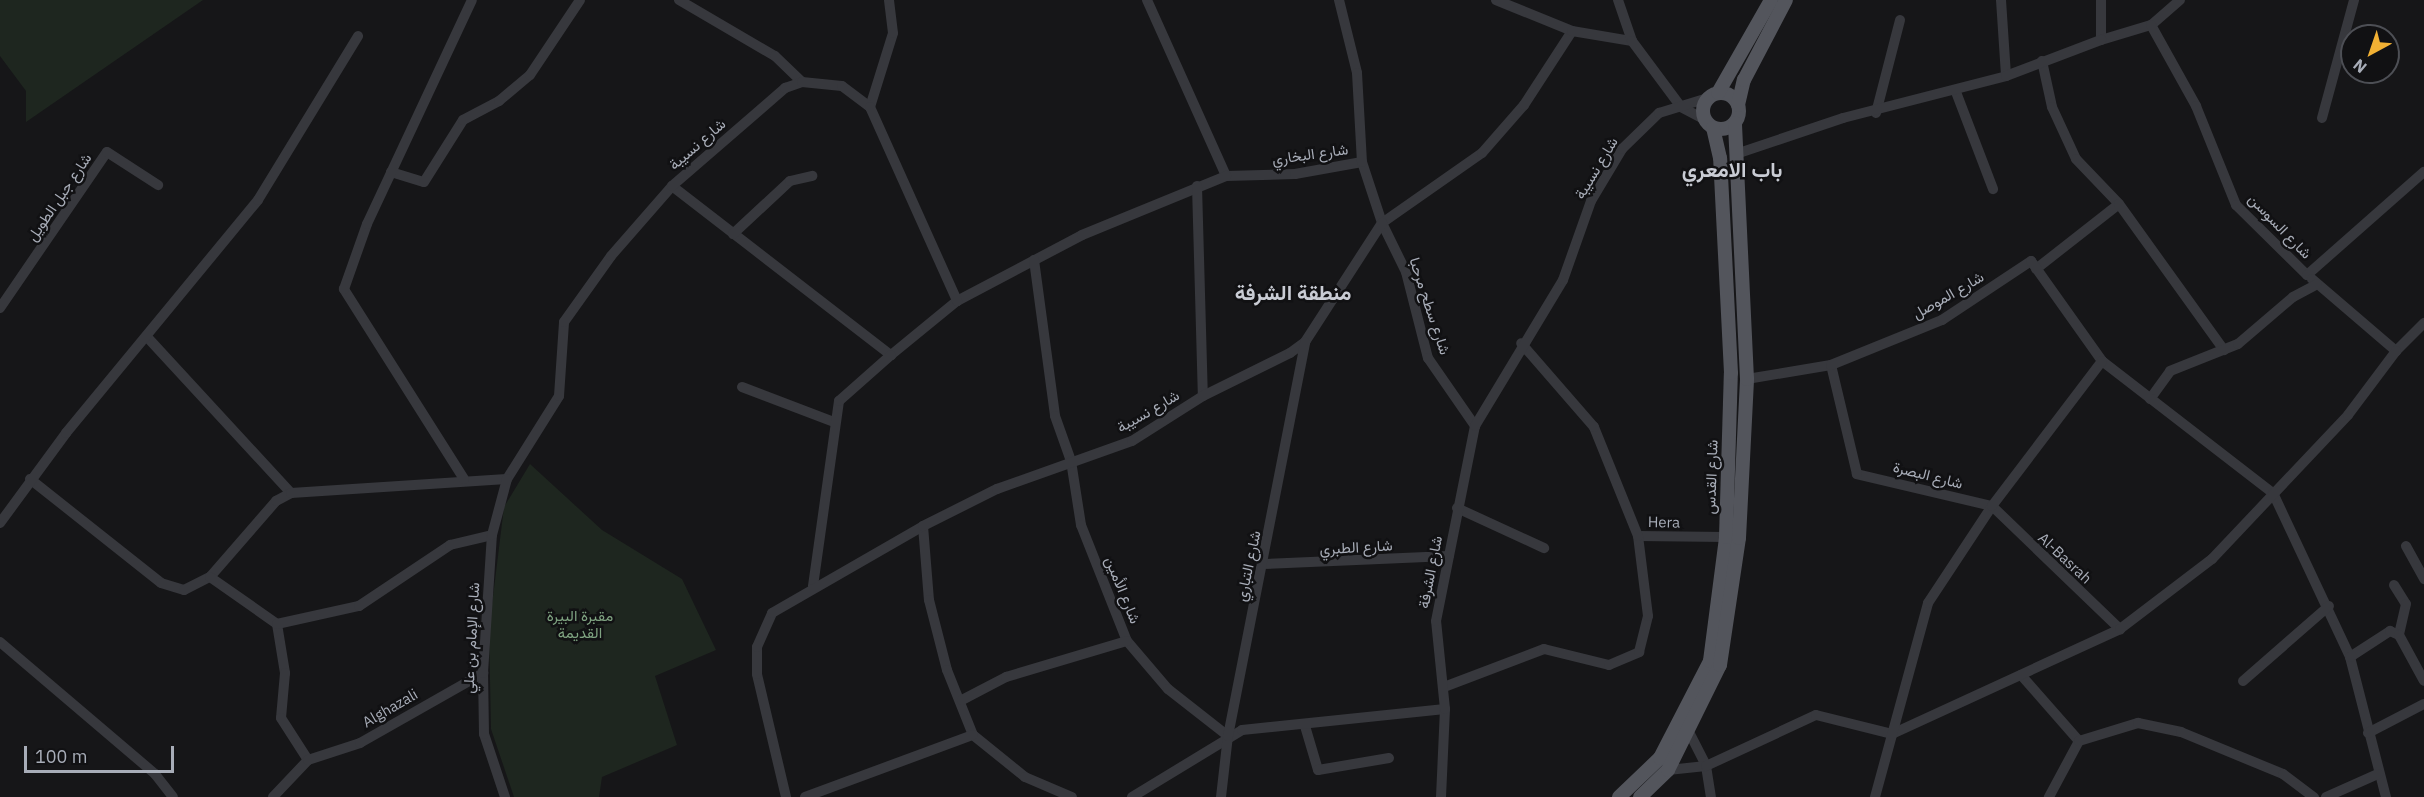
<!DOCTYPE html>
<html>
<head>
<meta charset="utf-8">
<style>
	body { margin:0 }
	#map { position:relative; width:2424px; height:797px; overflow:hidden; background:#161618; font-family:"IBM Plex Sans",Vazirmatn,sans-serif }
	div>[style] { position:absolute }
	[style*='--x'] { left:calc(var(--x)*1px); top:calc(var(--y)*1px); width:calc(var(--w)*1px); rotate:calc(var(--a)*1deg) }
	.green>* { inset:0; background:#1e261f }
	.minor>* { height:10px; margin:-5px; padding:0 5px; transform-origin:5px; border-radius:5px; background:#37383d }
	.major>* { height:14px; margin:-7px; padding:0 7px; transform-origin:7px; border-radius:7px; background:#53555c }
	.major>.ring { margin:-7px; padding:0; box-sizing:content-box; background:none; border:14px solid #53555c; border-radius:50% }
	span { translate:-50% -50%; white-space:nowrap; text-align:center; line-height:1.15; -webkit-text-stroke:5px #111113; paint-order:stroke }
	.street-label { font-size:15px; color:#a8adb8 }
	.park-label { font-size:15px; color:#7fa381 }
	.district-label { font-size:21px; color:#c9ccd4; font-weight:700 }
	.north { position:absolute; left:2340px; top:24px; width:60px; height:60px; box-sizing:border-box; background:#111113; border:2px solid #4d4f55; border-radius:50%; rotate:220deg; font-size:16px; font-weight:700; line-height:24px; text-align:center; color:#a8adb8 }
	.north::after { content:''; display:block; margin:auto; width:21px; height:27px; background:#f2b134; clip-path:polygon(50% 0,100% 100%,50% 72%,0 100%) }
	.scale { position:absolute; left:24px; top:746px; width:150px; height:27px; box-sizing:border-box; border:3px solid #a8adb8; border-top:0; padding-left:8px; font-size:18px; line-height:21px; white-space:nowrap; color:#a8adb8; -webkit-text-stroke:4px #111113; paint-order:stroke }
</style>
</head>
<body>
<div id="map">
	<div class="green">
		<i style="clip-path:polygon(0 0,203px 0,26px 122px,26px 91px,0 56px)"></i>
		<i style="clip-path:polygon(530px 464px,602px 530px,682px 579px,716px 650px,655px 676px,677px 745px,602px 777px,599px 797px,514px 797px,491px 729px,489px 629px,504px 507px)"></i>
	</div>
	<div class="minor">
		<i style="--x:679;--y:0;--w:111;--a:30.3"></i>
		<i style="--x:775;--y:56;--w:37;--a:44"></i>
		<i style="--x:1147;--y:0;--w:193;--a:65.8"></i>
		<i style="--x:1226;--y:176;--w:69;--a:-1.7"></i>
		<i style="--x:1295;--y:174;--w:68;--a:-10.2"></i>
		<i style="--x:1362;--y:162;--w:64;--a:71.8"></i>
		<i style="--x:1382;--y:223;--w:122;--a:-35"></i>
		<i style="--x:1482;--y:153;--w:64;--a:-48.8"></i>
		<i style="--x:1524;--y:105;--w:88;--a:-57"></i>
		<i style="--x:1339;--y:0;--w:75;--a:76.1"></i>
		<i style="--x:1357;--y:73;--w:89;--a:86.8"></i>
		<i style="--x:1496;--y:0;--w:82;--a:22.2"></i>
		<i style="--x:1572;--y:31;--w:61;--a:9.5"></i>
		<i style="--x:1618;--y:0;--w:43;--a:71.1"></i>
		<i style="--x:1632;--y:41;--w:82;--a:53.4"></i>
		<i style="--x:1681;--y:107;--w:27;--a:28"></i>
		<i style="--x:2001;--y:0;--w:76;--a:86.2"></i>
		<i style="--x:2101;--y:0;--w:40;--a:90"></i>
		<i style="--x:2101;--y:40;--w:52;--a:-16.7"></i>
		<i style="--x:2180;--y:0;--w:38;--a:139"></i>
		<i style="--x:2151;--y:25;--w:93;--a:60.9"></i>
		<i style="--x:2196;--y:106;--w:107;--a:68"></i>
		<i style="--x:2236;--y:205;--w:100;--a:44.6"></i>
		<i style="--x:2307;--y:275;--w:156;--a:-41.4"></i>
		<i style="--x:2042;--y:61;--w:47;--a:77.7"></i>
		<i style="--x:2052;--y:107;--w:57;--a:65.2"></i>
		<i style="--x:2076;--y:159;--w:62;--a:46.3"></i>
		<i style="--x:1956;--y:92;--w:104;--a:69.1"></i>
		<i style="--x:870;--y:107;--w:77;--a:-72.7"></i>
		<i style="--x:893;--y:33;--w:33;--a:-97"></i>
		<i style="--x:1876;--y:113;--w:96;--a:-75.5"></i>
		<i style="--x:2322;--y:118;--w:122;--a:-74.8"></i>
		<i style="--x:1736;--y:154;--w:113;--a:-18.6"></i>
		<i style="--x:1843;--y:118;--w:168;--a:-14.4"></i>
		<i style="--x:2006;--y:76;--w:102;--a:-20.8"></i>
		<i style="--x:391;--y:172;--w:34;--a:17"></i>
		<i style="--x:424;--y:182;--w:73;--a:-57.8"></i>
		<i style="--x:463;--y:120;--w:41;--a:-27.8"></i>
		<i style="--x:499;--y:101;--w:40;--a:-40"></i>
		<i style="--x:530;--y:75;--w:90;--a:-56.3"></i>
		<i style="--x:672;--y:186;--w:277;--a:37.7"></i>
		<i style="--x:891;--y:355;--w:85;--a:-39.3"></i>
		<i style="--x:957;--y:301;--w:141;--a:-27.8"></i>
		<i style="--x:1082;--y:235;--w:156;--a:-22.3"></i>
		<i style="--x:1197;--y:186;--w:210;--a:88.4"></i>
		<i style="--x:1382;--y:223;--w:55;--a:63.9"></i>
		<i style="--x:1406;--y:272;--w:89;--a:75.7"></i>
		<i style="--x:1428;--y:358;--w:83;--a:55.3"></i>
		<i style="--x:733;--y:234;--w:78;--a:-42.9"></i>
		<i style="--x:790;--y:181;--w:23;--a:-13"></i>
		<i style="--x:1034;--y:260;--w:157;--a:82.3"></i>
		<i style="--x:1055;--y:416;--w:48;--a:70.4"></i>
		<i style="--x:1071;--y:461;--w:65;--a:81.1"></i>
		<i style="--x:1081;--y:525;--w:125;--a:68.4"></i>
		<i style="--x:1127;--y:641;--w:63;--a:49.5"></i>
		<i style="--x:1168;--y:689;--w:76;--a:38.1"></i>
		<i style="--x:2036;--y:269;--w:105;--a:-38.1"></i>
		<i style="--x:2119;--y:204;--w:180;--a:54.3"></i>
		<i style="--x:2312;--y:279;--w:111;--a:40.6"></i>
		<i style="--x:2396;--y:351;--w:40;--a:-45"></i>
		<i style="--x:0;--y:308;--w:189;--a:-55.6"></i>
		<i style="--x:107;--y:152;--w:61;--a:32.9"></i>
		<i style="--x:148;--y:338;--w:211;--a:47.3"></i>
		<i style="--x:1747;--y:379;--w:85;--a:-9.5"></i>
		<i style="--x:742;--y:387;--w:98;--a:20.8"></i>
		<i style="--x:2150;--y:399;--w:34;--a:-54"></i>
		<i style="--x:2170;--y:371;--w:73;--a:-21.7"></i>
		<i style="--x:2238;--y:344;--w:72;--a:-40.5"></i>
		<i style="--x:2293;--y:297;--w:27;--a:-28"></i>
		<i style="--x:30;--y:479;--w:167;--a:38.4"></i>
		<i style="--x:161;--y:583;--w:24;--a:17"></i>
		<i style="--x:184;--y:590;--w:29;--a:-27"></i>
		<i style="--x:210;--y:577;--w:101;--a:-49"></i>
		<i style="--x:276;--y:501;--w:17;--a:-28"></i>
		<i style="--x:291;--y:493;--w:216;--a:-3.7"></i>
		<i style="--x:507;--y:479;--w:98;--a:-57.9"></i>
		<i style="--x:559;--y:396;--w:74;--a:-86.1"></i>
		<i style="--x:564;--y:322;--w:81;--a:-54.5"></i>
		<i style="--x:611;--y:256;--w:93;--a:-48.9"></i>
		<i style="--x:672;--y:186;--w:150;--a:-40.9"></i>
		<i style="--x:785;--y:88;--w:18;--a:-19"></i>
		<i style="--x:802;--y:82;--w:40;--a:5.7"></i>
		<i style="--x:842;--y:86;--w:35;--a:37"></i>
		<i style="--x:870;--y:107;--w:213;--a:65.8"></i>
		<i style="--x:464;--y:479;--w:225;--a:-122.3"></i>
		<i style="--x:344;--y:289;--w:69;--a:-70.5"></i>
		<i style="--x:367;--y:224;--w:247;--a:-64.9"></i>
		<i style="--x:1992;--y:506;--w:139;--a:-166.7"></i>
		<i style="--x:1857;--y:474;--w:112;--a:-103.4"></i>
		<i style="--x:1831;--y:365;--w:120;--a:-22.1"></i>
		<i style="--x:1942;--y:320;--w:107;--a:-33.5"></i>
		<i style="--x:2031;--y:261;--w:123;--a:54.6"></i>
		<i style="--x:2102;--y:361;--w:216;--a:37.7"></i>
		<i style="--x:2273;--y:493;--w:181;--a:64.8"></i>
		<i style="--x:2350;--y:657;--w:145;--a:75.6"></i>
		<i style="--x:1992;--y:506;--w:178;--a:43.9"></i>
		<i style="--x:1457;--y:508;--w:96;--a:24.7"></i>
		<i style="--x:0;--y:523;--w:112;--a:-53.7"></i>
		<i style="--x:66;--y:433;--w:302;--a:-50.5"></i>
		<i style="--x:258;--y:200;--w:192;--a:-58.6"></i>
		<i style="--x:923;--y:526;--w:74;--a:85.4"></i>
		<i style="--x:929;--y:600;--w:72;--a:75.6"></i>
		<i style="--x:947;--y:670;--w:70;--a:68.2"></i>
		<i style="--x:973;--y:735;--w:67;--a:38.9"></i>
		<i style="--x:1025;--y:777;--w:51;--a:23.1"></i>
		<i style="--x:1638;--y:536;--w:88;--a:0.7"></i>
		<i style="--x:2406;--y:546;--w:38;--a:61"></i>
		<i style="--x:1264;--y:564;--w:185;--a:-2.5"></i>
		<i style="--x:210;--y:577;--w:82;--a:35"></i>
		<i style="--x:277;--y:624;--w:50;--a:80.7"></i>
		<i style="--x:285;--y:673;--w:45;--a:95.1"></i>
		<i style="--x:281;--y:718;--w:50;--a:57.3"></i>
		<i style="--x:2394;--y:585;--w:22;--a:58"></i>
		<i style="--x:2406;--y:604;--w:32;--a:103"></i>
		<i style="--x:813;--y:586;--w:187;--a:-82"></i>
		<i style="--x:839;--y:401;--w:69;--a:-41.5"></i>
		<i style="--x:277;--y:624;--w:84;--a:-12.4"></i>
		<i style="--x:359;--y:606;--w:110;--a:-33.8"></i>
		<i style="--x:450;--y:545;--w:43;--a:-13.4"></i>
		<i style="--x:0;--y:642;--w:204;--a:40.4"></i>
		<i style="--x:155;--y:774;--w:29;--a:52"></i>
		<i style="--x:2350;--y:657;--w:48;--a:-33"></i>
		<i style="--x:2390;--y:631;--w:10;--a:24"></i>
		<i style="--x:2399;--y:635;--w:52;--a:61.5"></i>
		<i style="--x:2021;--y:675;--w:88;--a:48.7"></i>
		<i style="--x:2079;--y:741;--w:64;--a:118.2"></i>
		<i style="--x:2243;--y:681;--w:114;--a:-41.1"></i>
		<i style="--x:1444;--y:687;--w:107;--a:-20.8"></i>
		<i style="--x:1544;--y:649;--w:67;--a:13.8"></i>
		<i style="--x:1609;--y:665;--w:33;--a:-23"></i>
		<i style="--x:1639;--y:652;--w:37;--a:-76"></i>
		<i style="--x:1648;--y:616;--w:81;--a:-97.1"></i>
		<i style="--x:1638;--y:536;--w:118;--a:-112"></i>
		<i style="--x:1594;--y:427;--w:111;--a:-131"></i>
		<i style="--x:962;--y:700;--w:50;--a:-27.6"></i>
		<i style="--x:1006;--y:677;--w:126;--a:-16.6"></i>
		<i style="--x:1305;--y:726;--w:46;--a:73.5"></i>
		<i style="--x:1318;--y:770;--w:72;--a:-9.6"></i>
		<i style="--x:1689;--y:732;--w:38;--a:63"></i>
		<i style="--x:1706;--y:766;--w:31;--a:81"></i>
		<i style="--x:2368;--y:733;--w:63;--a:-27.4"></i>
		<i style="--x:2079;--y:741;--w:62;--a:-17"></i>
		<i style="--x:2138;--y:723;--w:44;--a:11.8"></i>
		<i style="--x:2181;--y:732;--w:110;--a:22.4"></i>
		<i style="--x:2283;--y:774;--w:39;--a:37"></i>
		<i style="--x:1668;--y:770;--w:38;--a:-6"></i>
		<i style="--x:1706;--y:766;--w:121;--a:-24.9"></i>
		<i style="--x:1816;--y:715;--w:78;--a:14"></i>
		<i style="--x:1892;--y:734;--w:251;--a:-24.7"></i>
		<i style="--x:2120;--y:629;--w:116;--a:-37.3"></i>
		<i style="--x:2212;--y:559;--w:198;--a:-46.6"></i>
		<i style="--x:2348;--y:415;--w:80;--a:-53.1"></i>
		<i style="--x:273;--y:797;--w:51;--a:-46.6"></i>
		<i style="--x:308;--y:760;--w:55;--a:-18.1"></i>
		<i style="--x:360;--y:743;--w:142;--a:-29.6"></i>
		<i style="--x:505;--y:797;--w:66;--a:-108.4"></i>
		<i style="--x:484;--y:734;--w:61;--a:-90.9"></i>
		<i style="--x:483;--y:673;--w:138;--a:-86.3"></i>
		<i style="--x:492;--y:535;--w:58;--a:-75"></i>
		<i style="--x:786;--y:797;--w:126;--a:-103.3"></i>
		<i style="--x:757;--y:674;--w:27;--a:-90"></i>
		<i style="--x:757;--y:647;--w:37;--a:-66"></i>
		<i style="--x:772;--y:613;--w:174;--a:-29.9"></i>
		<i style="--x:923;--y:526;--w:83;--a:-26.6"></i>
		<i style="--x:997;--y:489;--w:143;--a:-19.6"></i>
		<i style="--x:1132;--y:441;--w:84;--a:-32.4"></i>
		<i style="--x:1203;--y:396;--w:97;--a:-26.3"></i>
		<i style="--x:1290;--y:353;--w:19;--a:-36"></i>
		<i style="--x:1305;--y:342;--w:142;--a:-57.1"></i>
		<i style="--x:805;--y:797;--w:179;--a:-20.3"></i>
		<i style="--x:1132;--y:797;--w:129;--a:-31.3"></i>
		<i style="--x:1242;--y:730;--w:204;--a:-5.9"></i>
		<i style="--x:1221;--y:797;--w:61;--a:-83.5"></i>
		<i style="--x:1228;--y:736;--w:401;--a:-78.9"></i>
		<i style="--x:1441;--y:797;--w:88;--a:-87.4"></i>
		<i style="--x:1445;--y:709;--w:88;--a:-95.8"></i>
		<i style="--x:1436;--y:621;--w:199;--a:-78.7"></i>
		<i style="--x:1475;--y:426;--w:170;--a:-58.9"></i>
		<i style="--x:1563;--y:280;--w:84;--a:-70.5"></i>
		<i style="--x:1591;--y:201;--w:61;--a:-59.2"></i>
		<i style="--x:1622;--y:149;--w:52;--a:-44.2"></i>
		<i style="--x:1659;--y:113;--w:51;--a:-17"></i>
		<i style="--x:1875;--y:797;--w:201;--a:-74.7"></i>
		<i style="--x:1928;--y:603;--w:116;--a:-56.6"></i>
		<i style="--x:1992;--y:506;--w:182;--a:-52.8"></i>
		<i style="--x:2326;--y:797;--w:57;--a:-23.9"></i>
	</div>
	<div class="major">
		<i class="ring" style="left:1703px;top:93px;width:22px;height:22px"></i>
		<i style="--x:1718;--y:93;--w:107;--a:-60.3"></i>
		<i style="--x:1738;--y:105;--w:26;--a:-77"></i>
		<i style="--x:1744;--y:80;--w:90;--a:-62.3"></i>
		<i style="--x:1619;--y:797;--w:57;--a:-43.6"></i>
		<i style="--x:1660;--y:758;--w:109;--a:-62.7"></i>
		<i style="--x:1710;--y:661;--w:125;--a:-82.6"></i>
		<i style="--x:1726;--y:537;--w:164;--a:-88.3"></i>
		<i style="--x:1731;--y:373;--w:215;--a:-92.9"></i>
		<i style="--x:1720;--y:158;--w:31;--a:-103"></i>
		<i style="--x:1640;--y:797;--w:39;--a:-44"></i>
		<i style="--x:1668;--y:770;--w:117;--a:-63.7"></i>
		<i style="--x:1720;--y:665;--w:128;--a:-81.5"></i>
		<i style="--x:1739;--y:538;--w:159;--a:-87.1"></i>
		<i style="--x:1747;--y:379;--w:256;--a:-92.7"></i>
	</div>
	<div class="street-label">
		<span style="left:697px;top:144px;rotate:-41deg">شارع نسيبة</span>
		<span style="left:1310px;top:154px;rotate:-8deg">شارع البخاري</span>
		<span style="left:1596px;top:168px;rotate:-59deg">شارع نسيبة</span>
		<span style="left:59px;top:197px;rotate:-56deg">شارع جبل الطويل</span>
		<span style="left:2280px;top:226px;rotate:46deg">شارع السوسن</span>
		<span style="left:1948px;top:295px;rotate:-30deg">شارع الموصل</span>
		<span style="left:1430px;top:306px;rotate:72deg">شارع سطح مرحبا</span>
		<span style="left:1148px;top:411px;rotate:-30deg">شارع نسيبة</span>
		<span style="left:1928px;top:475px;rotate:14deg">شارع البصرة</span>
		<span style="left:1711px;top:477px;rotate:-88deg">شارع القدس</span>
		<span style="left:1664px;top:522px;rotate:1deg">Hera</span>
		<span style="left:1356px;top:547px;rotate:-3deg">شارع الطبري</span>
		<span style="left:2065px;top:558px;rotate:43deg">Al-Basrah</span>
		<span style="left:1248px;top:566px;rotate:-78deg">شارع التباري</span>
		<span style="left:1430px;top:572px;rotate:-79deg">شارع الشرفة</span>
		<span style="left:1123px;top:590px;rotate:68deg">شارع الأمين</span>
		<span style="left:471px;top:638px;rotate:-87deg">شارع الإمام بن علي</span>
		<span style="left:390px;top:708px;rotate:-30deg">Alghazali</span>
	</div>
	<div class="park-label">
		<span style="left:580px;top:624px">مقبرة البيرة<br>القديمة</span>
	</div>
	<div class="district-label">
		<span style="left:1732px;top:169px">باب الامعري</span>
		<span style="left:1293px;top:292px">منطقة الشرفة</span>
	</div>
	<div class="north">N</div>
	<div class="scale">100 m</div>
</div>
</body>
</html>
